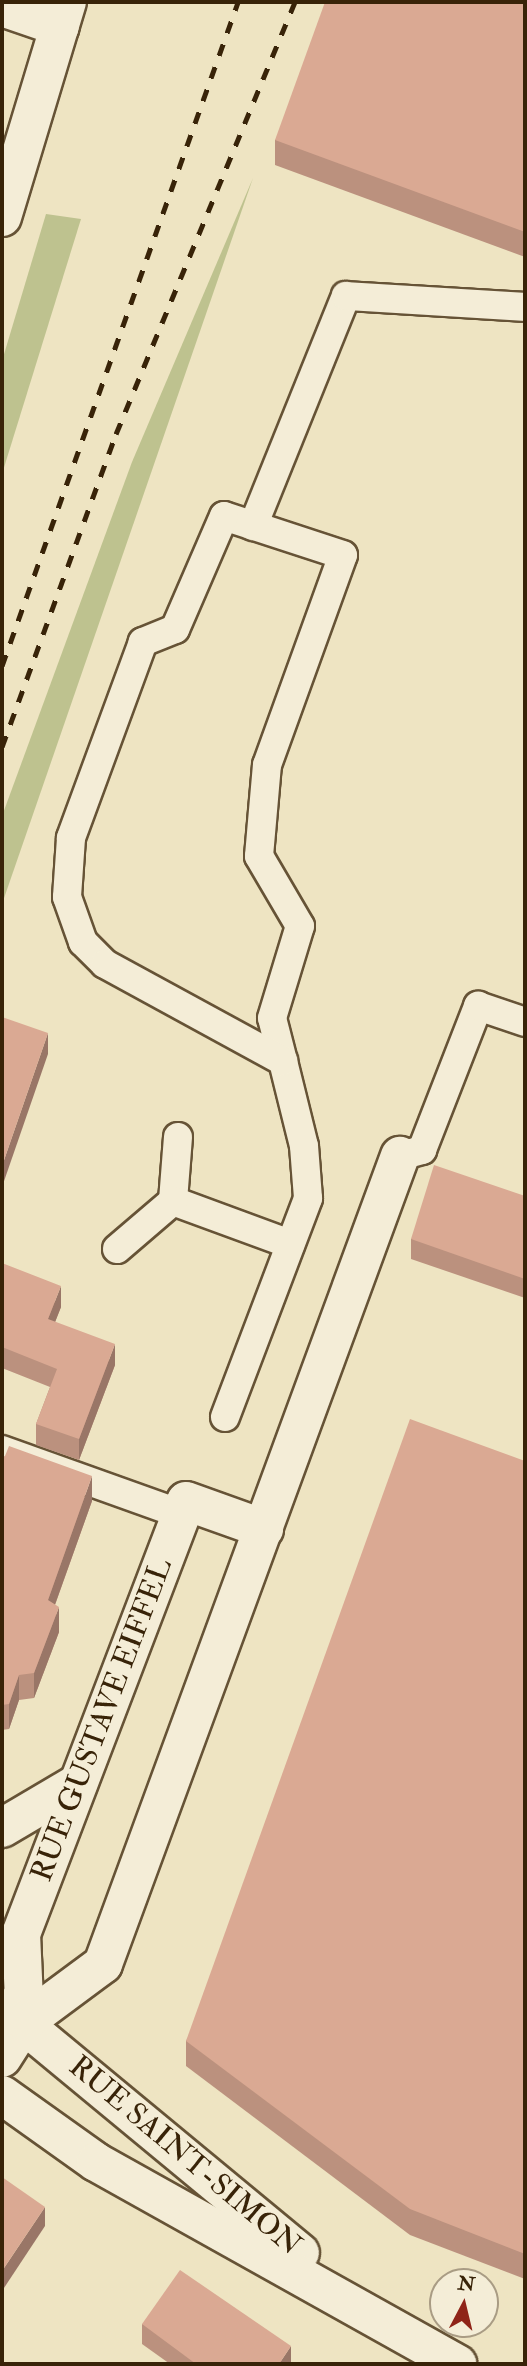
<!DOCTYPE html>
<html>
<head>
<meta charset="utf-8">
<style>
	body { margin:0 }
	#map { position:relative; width:527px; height:2366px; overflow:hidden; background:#eee4c2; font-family:"IM FELL Double Pica",serif }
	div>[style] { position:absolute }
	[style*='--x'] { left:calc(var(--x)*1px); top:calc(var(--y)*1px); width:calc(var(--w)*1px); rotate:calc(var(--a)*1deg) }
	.green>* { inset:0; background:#bec28f }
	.roads { filter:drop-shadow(2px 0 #665336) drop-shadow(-2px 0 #665336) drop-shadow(0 2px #665336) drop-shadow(0 -2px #665336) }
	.lane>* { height:28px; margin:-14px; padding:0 14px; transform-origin:14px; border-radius:14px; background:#f4edd7 }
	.street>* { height:38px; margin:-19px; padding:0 19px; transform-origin:19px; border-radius:19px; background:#f4edd7 }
	.rail>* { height:5px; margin-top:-2.5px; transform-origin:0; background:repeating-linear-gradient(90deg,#382308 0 12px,transparent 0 24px) }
	.wall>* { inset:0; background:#bb917e }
	.shaded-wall>* { inset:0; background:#997667 }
	.building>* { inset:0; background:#daa993 }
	span { translate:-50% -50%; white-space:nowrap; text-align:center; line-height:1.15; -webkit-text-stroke:6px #f4edd7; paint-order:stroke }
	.street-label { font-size:30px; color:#382308 }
	.frame { position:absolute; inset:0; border:4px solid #382308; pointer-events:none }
	.north { position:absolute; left:429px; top:2268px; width:70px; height:70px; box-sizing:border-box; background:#f4edd7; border:2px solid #a99c84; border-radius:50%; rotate:7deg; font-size:19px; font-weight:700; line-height:28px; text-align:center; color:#382308 }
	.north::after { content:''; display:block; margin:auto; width:24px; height:32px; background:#8f2418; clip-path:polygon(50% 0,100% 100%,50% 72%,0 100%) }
</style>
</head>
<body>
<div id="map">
	<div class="green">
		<i style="clip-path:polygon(253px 178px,2px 904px,2px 816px,132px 462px)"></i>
		<i style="clip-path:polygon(46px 214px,81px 219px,2px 474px,2px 361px)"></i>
	</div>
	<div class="roads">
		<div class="lane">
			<i style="--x:253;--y:526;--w:248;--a:-68"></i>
			<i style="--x:346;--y:296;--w:179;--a:3.5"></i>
			<i style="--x:178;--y:1137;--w:64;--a:94.5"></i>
			<i style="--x:173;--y:1201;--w:125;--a:20.2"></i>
			<i style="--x:400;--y:1156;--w:23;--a:-15"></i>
			<i style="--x:422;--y:1150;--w:155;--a:-68.7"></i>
			<i style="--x:478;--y:1006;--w:50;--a:18.8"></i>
			<i style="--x:117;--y:1249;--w:74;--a:-40.6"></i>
			<i style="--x:225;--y:1417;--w:234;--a:-69.2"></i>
			<i style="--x:308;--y:1198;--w:52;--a:-94.4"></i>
			<i style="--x:304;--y:1146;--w:88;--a:-103.9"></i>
			<i style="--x:283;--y:1061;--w:44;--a:-104.3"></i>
			<i style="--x:272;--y:1018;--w:96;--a:-73.1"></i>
			<i style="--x:300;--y:926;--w:81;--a:-120.4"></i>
			<i style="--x:259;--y:856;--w:91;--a:-85"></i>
			<i style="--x:267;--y:765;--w:223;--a:-70.1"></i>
			<i style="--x:343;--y:555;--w:125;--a:-161.9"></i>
			<i style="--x:224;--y:516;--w:123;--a:113.4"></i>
			<i style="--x:175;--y:629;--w:35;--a:158"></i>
			<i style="--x:143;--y:642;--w:209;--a:110.2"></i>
			<i style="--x:71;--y:838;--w:59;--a:93.9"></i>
			<i style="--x:67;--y:897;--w:48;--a:70.4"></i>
			<i style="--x:83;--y:942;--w:31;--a:45"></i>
			<i style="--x:105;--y:964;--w:203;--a:28.6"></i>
			<i style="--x:2;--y:1450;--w:190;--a:19.7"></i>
		</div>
		<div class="street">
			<i style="--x:2;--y:7;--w:61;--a:19"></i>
			<i style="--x:2;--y:217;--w:225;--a:-73.2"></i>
			<i style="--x:2;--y:1828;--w:88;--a:-30.6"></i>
			<i style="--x:4;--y:2008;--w:384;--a:39.6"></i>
			<i style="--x:25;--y:2022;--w:88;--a:-92.6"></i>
			<i style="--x:21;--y:1934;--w:463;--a:-69.1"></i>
			<i style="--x:186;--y:1501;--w:83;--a:19.7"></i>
			<i style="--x:2;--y:2058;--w:43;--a:-57.4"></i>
			<i style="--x:25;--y:2022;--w:97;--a:-36.6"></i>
			<i style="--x:103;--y:1964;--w:861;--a:-69.82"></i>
			<i style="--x:2;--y:2095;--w:115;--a:35.5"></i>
			<i style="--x:96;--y:2162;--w:414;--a:29.2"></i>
		</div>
	</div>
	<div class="rail">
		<i style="--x:2;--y:666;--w:705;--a:-70.43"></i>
		<i style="--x:2;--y:747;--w:333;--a:-70"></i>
		<i style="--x:116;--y:434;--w:468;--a:-67.5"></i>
	</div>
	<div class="wall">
		<i style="clip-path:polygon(525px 2px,525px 257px,275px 165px,275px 140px)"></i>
		<i style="clip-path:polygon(525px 1196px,525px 1298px,411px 1259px,411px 1239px)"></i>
		<i style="clip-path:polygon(2px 1263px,61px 1307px,55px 1322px,115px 1365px,79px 1460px,36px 1445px,36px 1424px,50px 1387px,2px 1368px)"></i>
		<i style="clip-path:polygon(2px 1457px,92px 1501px,55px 1605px,59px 1632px,34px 1698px,19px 1700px,9px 1729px,2px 1730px)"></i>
		<i style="clip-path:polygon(525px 1461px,525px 2279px,410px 2235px,186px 2066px,186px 2041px)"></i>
		<i style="clip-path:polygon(142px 2324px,291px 2364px,170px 2364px,142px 2344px)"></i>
	</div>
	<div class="shaded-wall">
		<i style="clip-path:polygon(48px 1033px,48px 1054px,2px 1187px,2px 1166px)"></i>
		<i style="clip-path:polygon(61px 1286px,61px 1307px,48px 1340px,48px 1319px)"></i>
		<i style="clip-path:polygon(115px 1344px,115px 1365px,79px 1460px,79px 1439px)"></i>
		<i style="clip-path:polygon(92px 1476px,92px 1501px,48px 1624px,48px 1600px)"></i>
		<i style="clip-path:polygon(59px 1607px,59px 1632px,34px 1698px,34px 1673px)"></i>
		<i style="clip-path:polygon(19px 1675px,19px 1700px,9px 1729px,9px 1704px)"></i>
		<i style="clip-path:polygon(45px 2207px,45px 2226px,2px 2291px,2px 2271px)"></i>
		<i style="clip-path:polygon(291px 2346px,291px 2364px,279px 2364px)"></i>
	</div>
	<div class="building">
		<i style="clip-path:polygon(325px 2px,525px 2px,525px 232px,275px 140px)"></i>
		<i style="clip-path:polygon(2px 1017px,48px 1033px,2px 1166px)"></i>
		<i style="clip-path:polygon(434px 1165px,525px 1196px,525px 1279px,411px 1239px)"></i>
		<i style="clip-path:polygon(2px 1263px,61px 1286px,48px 1319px,115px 1344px,79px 1439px,36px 1424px,57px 1369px,2px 1347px)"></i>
		<i style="clip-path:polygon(410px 1419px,525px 1461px,525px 2254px,410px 2209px,186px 2041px)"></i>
		<i style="clip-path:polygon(9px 1446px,92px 1476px,48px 1600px,59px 1607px,34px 1673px,19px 1675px,9px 1704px,2px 1705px,2px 1457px,5px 1456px)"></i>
		<i style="clip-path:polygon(2px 2177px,45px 2207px,2px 2271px)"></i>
		<i style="clip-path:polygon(180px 2270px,291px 2346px,279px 2364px,196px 2364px,142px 2324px)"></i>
	</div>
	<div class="street-label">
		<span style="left:102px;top:1720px;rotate:-69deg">RUE GUSTAVE EIFFEL</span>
		<span style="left:185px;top:2156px;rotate:40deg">RUE SAINT-SIMON</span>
	</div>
	<div class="frame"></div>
	<div class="north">N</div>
</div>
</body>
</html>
